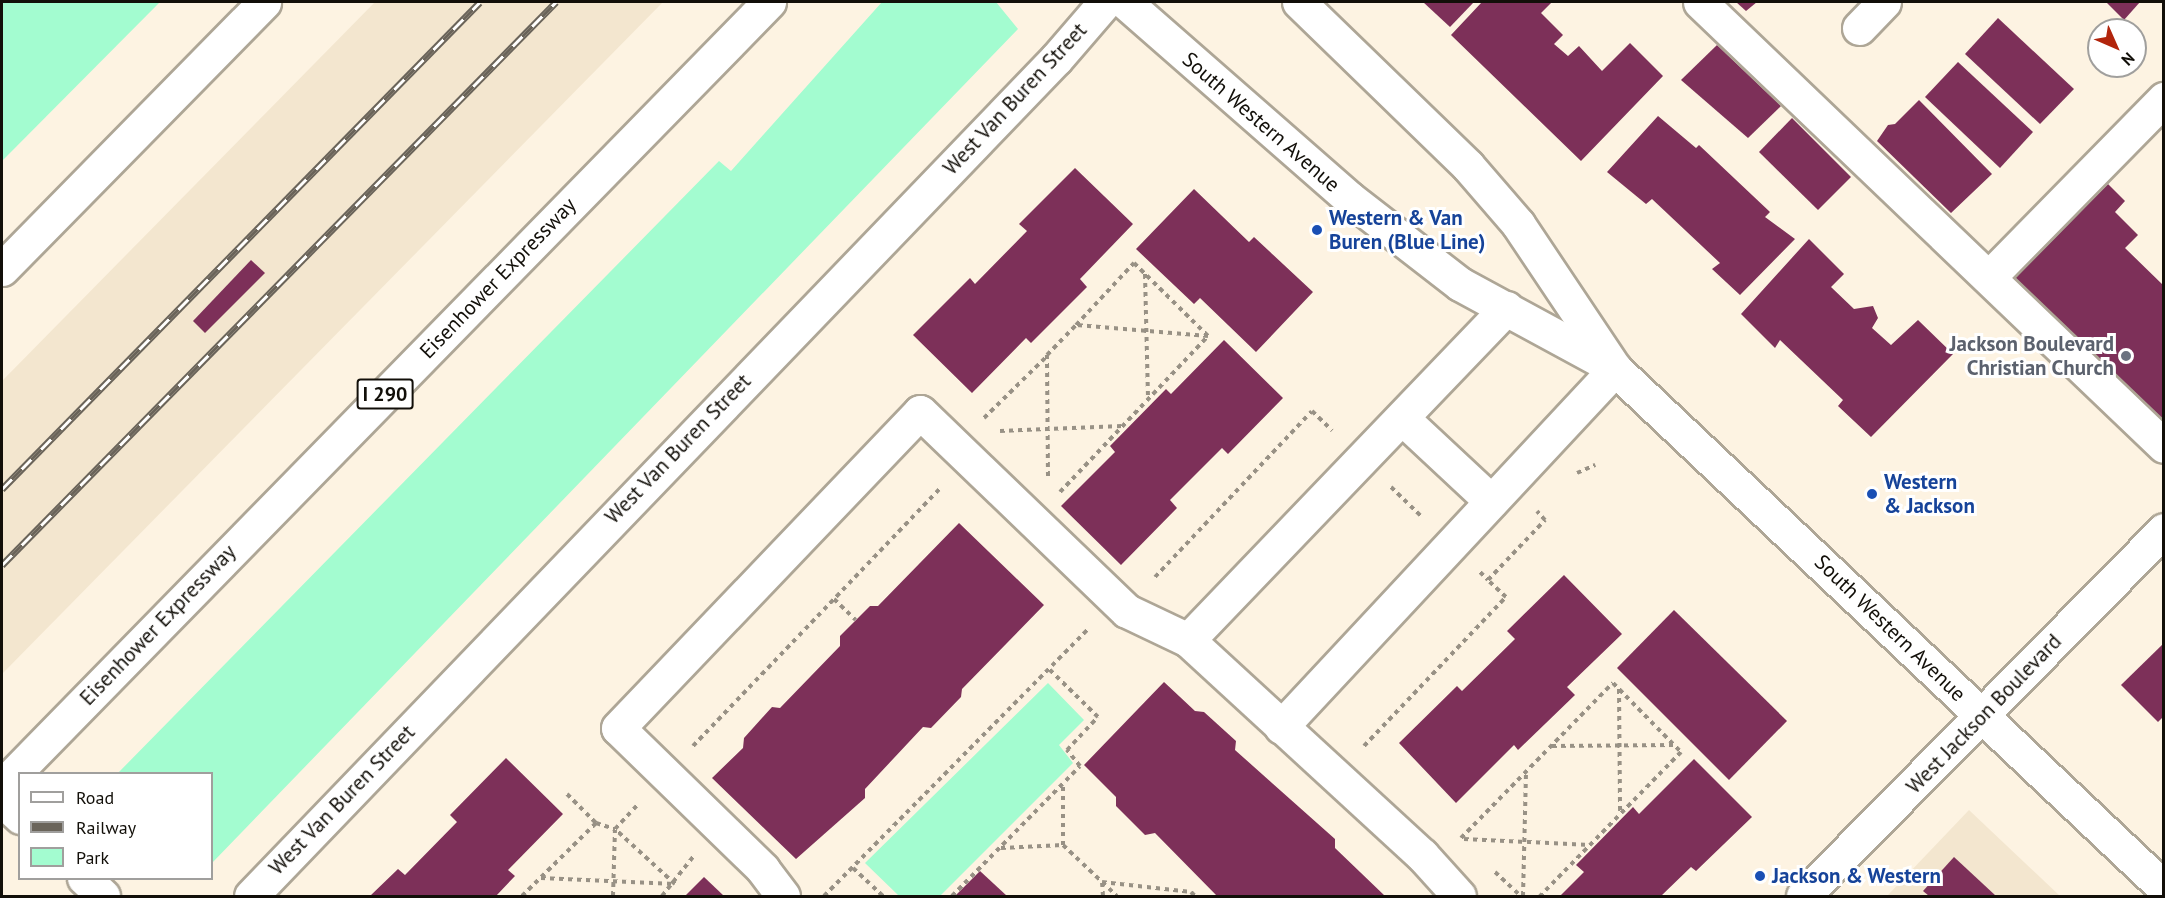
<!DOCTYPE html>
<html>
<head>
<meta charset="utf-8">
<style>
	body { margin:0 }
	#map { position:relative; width:2165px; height:898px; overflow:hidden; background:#fdf3e2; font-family:"PT Sans",sans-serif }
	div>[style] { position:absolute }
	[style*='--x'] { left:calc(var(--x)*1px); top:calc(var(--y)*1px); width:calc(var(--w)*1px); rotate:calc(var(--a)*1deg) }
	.built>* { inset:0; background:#f3e6cf }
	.green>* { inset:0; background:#a3fcd0 }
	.building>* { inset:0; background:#7d3059 }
	.path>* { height:4px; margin-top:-2px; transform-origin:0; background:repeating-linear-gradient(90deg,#989185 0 4.5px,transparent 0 9px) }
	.roads { filter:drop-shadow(2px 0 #aea696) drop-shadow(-2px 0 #aea696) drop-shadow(0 2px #aea696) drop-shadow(0 -2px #aea696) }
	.minor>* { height:33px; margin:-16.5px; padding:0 16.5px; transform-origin:16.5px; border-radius:16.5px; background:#fff }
	.major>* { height:33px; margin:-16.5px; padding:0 16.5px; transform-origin:16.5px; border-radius:16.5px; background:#fff }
	.highway>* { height:33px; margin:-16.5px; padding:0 16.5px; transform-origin:16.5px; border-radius:16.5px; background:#fff }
	.rail>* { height:7px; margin-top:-3.5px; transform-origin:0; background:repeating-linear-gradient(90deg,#fff 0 14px,#6a645a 0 28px); box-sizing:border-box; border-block:2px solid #6a645a }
	.dots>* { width:16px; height:16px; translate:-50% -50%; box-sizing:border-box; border:3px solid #fff; border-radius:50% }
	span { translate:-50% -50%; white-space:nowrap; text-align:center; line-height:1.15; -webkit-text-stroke:6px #fff; paint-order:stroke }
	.shield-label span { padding:2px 4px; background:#fff; border:2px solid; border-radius:4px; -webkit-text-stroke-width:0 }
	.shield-label { font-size:20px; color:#120f09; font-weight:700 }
	.street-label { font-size:21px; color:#120f09 }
	.transit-label { font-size:21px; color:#164399; font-weight:700 }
	.left { translate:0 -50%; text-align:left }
	.worship-label { font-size:21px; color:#5b616d; font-weight:700 }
	.right { translate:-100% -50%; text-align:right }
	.frame { position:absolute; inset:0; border:3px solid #120f09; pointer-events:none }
	.legend { position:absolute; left:18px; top:772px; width:195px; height:108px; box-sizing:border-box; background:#fff; border:2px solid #a09f9d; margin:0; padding:8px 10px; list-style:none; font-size:18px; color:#120f09 }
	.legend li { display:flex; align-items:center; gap:12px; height:30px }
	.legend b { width:30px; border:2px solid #a09f9d }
	.north { position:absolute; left:2087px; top:18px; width:60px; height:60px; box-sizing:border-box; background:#fff; border:2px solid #a09f9d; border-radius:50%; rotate:135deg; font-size:16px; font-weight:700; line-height:24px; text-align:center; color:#120f09 }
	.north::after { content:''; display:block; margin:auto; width:21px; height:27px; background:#b2250c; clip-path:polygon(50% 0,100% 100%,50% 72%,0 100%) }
</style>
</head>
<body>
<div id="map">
	<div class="built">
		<i style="clip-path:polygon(375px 2px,663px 2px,2px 674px,2px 381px)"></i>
		<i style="clip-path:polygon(1969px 810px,2060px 896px,1887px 896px)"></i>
	</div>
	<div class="green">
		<i style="clip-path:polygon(2px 2px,160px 2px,2px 161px)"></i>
		<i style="clip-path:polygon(882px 2px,996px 2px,1018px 29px,212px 863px,212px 774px,118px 773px,719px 161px,731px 171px)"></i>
		<i style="clip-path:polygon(1048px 683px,1084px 720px,1059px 745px,1073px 763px,940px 896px,899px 896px,865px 863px)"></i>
	</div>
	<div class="building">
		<i style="clip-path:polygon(1423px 2px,1474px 2px,1450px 27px)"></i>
		<i style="clip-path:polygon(1482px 2px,1552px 2px,1541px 13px,1563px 35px,1554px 44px,1568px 56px,1579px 46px,1602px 71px,1630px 43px,1663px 76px,1581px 161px,1451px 35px)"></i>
		<i style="clip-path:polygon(1736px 2px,1757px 2px,1746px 11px)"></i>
		<i style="clip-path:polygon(2106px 2px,2140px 2px,2124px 20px)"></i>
		<i style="clip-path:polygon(1998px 18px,2074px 89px,2040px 124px,1965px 54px)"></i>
		<i style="clip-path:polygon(1717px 45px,1781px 106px,1748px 138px,1681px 80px)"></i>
		<i style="clip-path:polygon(1958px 62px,2033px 132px,2000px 168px,1925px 97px)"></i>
		<i style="clip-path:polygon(1919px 100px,1992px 174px,1951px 213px,1877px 141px,1888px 125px,1895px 124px)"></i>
		<i style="clip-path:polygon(1658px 116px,1696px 148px,1699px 145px,1770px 212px,1765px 217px,1795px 239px,1740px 295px,1712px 269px,1720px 263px,1652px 199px,1646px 204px,1607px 172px)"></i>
		<i style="clip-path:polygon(1792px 118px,1851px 177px,1818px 210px,1759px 152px)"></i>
		<i style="clip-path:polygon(1075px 168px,1133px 224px,1080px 279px,1087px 287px,1031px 343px,1026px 338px,972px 393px,913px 335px,970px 278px,975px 284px,1027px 231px,1019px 224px)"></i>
		<i style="clip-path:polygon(2108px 184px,2125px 201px,2115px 212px,2138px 235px,2125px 248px,2164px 286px,2164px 426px,2012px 281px)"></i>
		<i style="clip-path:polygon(1194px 189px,1249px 242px,1254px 237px,1313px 292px,1256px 352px,1200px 298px,1194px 304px,1136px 249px)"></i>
		<i style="clip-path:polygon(1809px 239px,1844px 274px,1831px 287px,1854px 309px,1873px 306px,1878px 318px,1872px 328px,1891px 345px,1918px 320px,1953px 354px,1871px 437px,1838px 406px,1843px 400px,1780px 340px,1775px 348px,1741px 314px)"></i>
		<i style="clip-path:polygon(251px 260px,265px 273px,205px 333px,193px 321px)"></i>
		<i style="clip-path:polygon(1224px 340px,1283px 398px,1228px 454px,1222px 448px,1170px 500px,1177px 508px,1121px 565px,1061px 506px,1115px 452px,1110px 446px,1166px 389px,1171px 394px)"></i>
		<i style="clip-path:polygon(959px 523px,1044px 605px,962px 689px,961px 697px,931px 728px,923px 727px,865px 789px,865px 798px,796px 859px,712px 778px,743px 748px,744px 738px,772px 707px,780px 708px,840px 646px,840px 636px,870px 606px,878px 606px)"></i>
		<i style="clip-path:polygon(1564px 575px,1622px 634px,1567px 687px,1575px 695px,1518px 750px,1514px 745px,1456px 803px,1399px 743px,1457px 686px,1462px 691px,1515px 639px,1507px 631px)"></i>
		<i style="clip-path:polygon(1674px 610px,1787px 721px,1729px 780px,1617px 668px)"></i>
		<i style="clip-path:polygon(2164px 643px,2164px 716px,2158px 722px,2121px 685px)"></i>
		<i style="clip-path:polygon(1164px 682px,1195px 711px,1204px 712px,1236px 741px,1235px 750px,1335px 839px,1335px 848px,1385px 896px,1217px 896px,1155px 833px,1145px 835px,1116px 806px,1116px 797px,1084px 765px)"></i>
		<i style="clip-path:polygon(506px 758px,563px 814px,508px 870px,515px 876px,496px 896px,370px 896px,398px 869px,405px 875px,457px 822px,450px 815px)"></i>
		<i style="clip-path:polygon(1694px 759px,1752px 817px,1696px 871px,1691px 867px,1661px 896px,1560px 896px,1584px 872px,1576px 865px,1633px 807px,1639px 814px)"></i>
		<i style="clip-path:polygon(1954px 857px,1996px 896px,1929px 896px,1923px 891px)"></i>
		<i style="clip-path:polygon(980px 871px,1007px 896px,955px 896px)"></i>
		<i style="clip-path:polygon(704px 877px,724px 896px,685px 896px)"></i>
	</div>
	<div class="path">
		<i style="--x:1145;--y:274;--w:124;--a:88.6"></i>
		<i style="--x:984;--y:418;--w:88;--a:-44.5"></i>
		<i style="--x:1000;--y:431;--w:122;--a:-2.3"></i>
		<i style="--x:1577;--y:473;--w:20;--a:-24"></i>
		<i style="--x:1048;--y:476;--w:121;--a:-90.5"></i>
		<i style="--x:1047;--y:355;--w:42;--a:-46"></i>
		<i style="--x:1076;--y:325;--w:85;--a:-46.9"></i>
		<i style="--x:1134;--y:263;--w:104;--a:44.6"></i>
		<i style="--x:1208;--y:336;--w:132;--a:-175.2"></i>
		<i style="--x:1391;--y:487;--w:43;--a:44.1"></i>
		<i style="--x:1060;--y:492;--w:215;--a:-46.5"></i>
		<i style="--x:1480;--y:572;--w:11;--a:45"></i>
		<i style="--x:1155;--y:577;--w:228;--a:-46.6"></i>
		<i style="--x:1312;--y:411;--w:28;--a:44"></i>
		<i style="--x:834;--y:599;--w:30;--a:44"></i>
		<i style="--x:1619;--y:689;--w:124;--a:89.5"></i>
		<i style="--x:693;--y:746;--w:359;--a:-46.2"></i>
		<i style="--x:1364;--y:746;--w:206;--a:-46.4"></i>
		<i style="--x:1506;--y:597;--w:25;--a:-137"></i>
		<i style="--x:1488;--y:580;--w:83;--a:-46.5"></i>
		<i style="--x:1545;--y:520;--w:12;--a:-132"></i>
		<i style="--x:1552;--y:746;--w:121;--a:-0.5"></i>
		<i style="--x:567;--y:794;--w:41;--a:45"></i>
		<i style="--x:596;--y:823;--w:20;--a:18"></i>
		<i style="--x:615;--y:829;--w:35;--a:-47"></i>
		<i style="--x:1461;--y:838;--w:217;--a:-45.6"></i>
		<i style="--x:1613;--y:683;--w:97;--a:45.4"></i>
		<i style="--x:1681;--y:752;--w:202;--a:134.4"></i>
		<i style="--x:1464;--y:839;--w:126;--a:2.7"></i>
		<i style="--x:1063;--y:845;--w:74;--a:43.4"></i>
		<i style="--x:1001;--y:848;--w:62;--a:-2.8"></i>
		<i style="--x:1063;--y:845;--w:59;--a:-90"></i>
		<i style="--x:853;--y:868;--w:41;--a:43"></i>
		<i style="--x:1495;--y:872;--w:35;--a:43"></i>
		<i style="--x:541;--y:878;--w:134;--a:2.6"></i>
		<i style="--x:675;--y:884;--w:81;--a:-137.5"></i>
		<i style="--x:522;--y:896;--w:104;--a:-44.6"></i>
		<i style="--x:613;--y:896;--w:66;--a:-88.3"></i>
		<i style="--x:662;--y:896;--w:50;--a:-51.5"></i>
		<i style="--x:824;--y:896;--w:375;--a:-45.3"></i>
		<i style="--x:952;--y:896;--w:182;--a:-45.4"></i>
		<i style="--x:1080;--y:766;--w:21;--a:-129"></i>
		<i style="--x:1067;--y:750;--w:45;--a:-46.8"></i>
		<i style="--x:1098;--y:717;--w:69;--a:-135.6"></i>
		<i style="--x:1103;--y:896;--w:14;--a:-94"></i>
		<i style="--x:1102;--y:882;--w:90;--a:6.4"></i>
		<i style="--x:1191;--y:892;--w:6;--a:45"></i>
		<i style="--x:1523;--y:896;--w:123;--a:-88.6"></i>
	</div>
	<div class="roads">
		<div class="minor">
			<i style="--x:1700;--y:2;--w:642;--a:43.74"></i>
			<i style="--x:1859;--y:28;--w:36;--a:-46"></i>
			<i style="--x:1989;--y:277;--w:250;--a:-45.5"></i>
			<i style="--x:1402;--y:418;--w:122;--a:43"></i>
			<i style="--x:1188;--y:640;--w:460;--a:-46.2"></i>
			<i style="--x:1281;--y:727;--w:490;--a:-47"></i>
			<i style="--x:2;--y:800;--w:25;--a:43"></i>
			<i style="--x:84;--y:878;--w:26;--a:43"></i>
			<i style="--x:251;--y:896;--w:1161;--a:-46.12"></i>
			<i style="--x:1056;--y:59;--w:75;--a:-49.3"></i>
			<i style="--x:783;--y:896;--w:34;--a:-127"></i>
			<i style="--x:763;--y:869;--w:202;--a:-135.8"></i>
			<i style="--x:618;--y:728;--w:437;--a:-46.3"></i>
			<i style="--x:920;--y:412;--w:287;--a:43.9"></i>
			<i style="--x:1127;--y:611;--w:68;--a:25.4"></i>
			<i style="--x:1188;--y:640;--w:318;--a:42.6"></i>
			<i style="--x:1422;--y:855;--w:55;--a:47.9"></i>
			<i style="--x:1803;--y:896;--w:514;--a:-45.39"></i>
		</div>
		<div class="major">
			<i style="--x:1125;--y:2;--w:298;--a:41.2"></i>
			<i style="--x:1349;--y:198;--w:140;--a:37.8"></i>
			<i style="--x:1460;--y:284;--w:172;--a:28.5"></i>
			<i style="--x:1299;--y:2;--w:235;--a:44.1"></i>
			<i style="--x:1468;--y:166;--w:77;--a:49.2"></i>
			<i style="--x:1518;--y:224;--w:174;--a:56.2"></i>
			<i style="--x:1615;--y:369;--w:755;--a:43.39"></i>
		</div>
		<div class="highway">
			<i style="--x:2;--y:269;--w:374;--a:-45.5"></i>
			<i style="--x:2;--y:786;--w:1097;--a:-45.63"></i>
		</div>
	</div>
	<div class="rail">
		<i style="--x:2;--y:489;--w:682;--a:-45.53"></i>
		<i style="--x:2;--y:565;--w:790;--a:-45.46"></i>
	</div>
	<div class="dots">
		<i style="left:1317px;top:230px;background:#1a4fb4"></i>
		<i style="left:2126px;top:356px;background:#6b7280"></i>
		<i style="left:1872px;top:494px;background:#1a4fb4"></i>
		<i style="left:1760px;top:876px;background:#1a4fb4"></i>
	</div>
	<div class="shield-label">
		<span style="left:385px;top:394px">I 290</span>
	</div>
	<div class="street-label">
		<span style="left:1015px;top:99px;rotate:-47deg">West Van Buren Street</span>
		<span style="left:1261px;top:122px;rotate:41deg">South Western Avenue</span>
		<span style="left:498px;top:278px;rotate:-46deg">Eisenhower Expressway</span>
		<span style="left:678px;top:449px;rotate:-46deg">West Van Buren Street</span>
		<span style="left:158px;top:625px;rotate:-46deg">Eisenhower Expressway</span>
		<span style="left:1890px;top:628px;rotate:44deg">South Western Avenue</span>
		<span style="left:1984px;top:714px;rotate:-46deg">West Jackson Boulevard</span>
		<span style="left:342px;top:800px;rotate:-46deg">West Van Buren Street</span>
	</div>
	<div class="transit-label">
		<span class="left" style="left:1329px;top:230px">Western &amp; Van<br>Buren (Blue Line)</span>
		<span class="left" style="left:1884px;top:494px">Western<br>&amp; Jackson</span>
		<span class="left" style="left:1772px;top:876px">Jackson &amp; Western</span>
	</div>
	<div class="worship-label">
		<span class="right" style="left:2114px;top:356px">Jackson Boulevard<br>Christian Church</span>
	</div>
	<div class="frame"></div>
	<ul class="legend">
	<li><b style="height:8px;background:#fff"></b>Road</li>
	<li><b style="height:8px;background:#6a645a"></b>Railway</li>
	<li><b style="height:16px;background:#a3fcd0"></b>Park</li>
	</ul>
	<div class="north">N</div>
</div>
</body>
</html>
